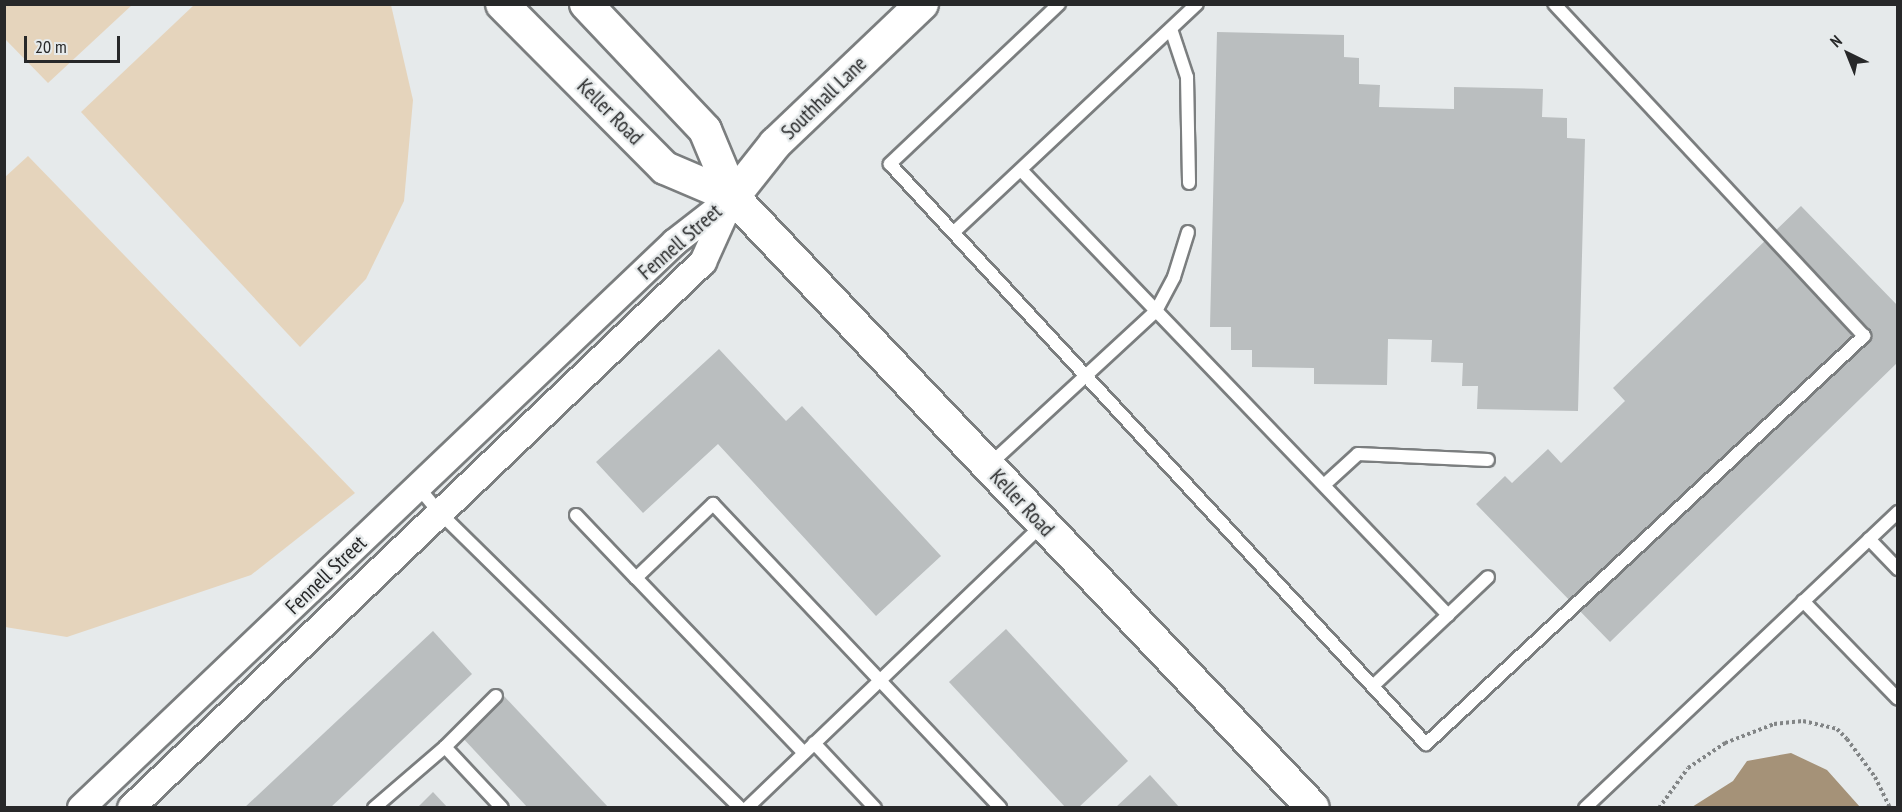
<!DOCTYPE html>
<html>
<head>
<meta charset="utf-8">
<style>
	body { margin:0 }
	#map { position:relative; width:1902px; height:812px; overflow:hidden; background:#e6eaeb; font-family:"PT Sans Narrow",sans-serif }
	div>[style] { position:absolute }
	[style*='--x'] { left:calc(var(--x)*1px); top:calc(var(--y)*1px); width:calc(var(--w)*1px); rotate:calc(var(--a)*1deg) }
	.green>* { inset:0; background:#e5d4bc }
	.water>* { inset:0; background:#a59278 }
	.building>* { inset:0; background:#babebf }
	.path>* { height:4px; margin-top:-2px; transform-origin:0; background:repeating-linear-gradient(90deg,#828586 0 3px,transparent 0 6px) }
	.roads { filter:drop-shadow(2px 0 #7b7e7f) drop-shadow(-2px 0 #7b7e7f) drop-shadow(0 2px #7b7e7f) drop-shadow(0 -2px #7b7e7f) }
	.service>* { height:12px; margin:-6px; padding:0 6px; transform-origin:6px; border-radius:6px; background:#fff }
	.minor>* { height:26px; margin:-13px; padding:0 13px; transform-origin:13px; border-radius:13px; background:#fff }
	.tertiary>* { height:32px; margin:-16px; padding:0 16px; transform-origin:16px; border-radius:16px; background:#fff }
	span { translate:-50% -50%; white-space:nowrap; text-align:center; line-height:1.15; -webkit-text-stroke:4.5px #e6eaeb; paint-order:stroke }
	.street-label { font-size:21px; color:#272829 }
	.frame { position:absolute; inset:0; border:6px solid #272829; pointer-events:none }
	.north { position:absolute; left:1818px; top:24px; width:60px; height:60px; -webkit-text-stroke:4px #e6eaeb; paint-order:stroke; rotate:317deg; font-size:16px; font-weight:700; line-height:24px; text-align:center; color:#272829 }
	.north::after { content:''; display:block; margin:auto; width:21px; height:27px; background:#272829; clip-path:polygon(50% 0,100% 100%,50% 72%,0 100%) }
	.scale { position:absolute; left:24px; top:36px; width:96px; height:27px; box-sizing:border-box; border:3px solid #272829; border-top:0; padding-left:8px; font-size:18px; line-height:21px; white-space:nowrap; color:#272829; -webkit-text-stroke:4px #e6eaeb; paint-order:stroke }
</style>
</head>
<body>
<div id="map">
	<div class="green">
		<i style="clip-path:polygon(4px 5px,5px 4px,132px 5px,48px 83px,5px 39px)"></i>
		<i style="clip-path:polygon(194px 5px,391px 5px,413px 100px,404px 201px,366px 279px,300px 347px,81px 112px)"></i>
		<i style="clip-path:polygon(28px 156px,355px 493px,251px 575px,67px 637px,5px 627px,4px 178px)"></i>
	</div>
	<div class="water">
		<i style="clip-path:polygon(1791px 753px,1827px 770px,1860px 807px,1692px 807px,1733px 781px,1747px 761px)"></i>
	</div>
	<div class="building">
		<i style="clip-path:polygon(1217px 32px,1344px 35px,1344px 57px,1359px 58px,1359px 84px,1380px 85px,1379px 107px,1454px 109px,1454px 87px,1543px 89px,1542px 117px,1567px 118px,1567px 138px,1585px 139px,1578px 411px,1477px 409px,1478px 386px,1462px 386px,1463px 363px,1431px 362px,1432px 340px,1388px 339px,1387px 385px,1314px 384px,1314px 368px,1252px 367px,1252px 350px,1231px 350px,1231px 327px,1210px 327px)"></i>
		<i style="clip-path:polygon(1801px 206px,1898px 306px,1898px 362px,1610px 642px,1476px 504px,1505px 476px,1512px 483px,1548px 449px,1561px 463px,1625px 401px,1613px 388px)"></i>
		<i style="clip-path:polygon(719px 349px,786px 421px,802px 406px,941px 556px,876px 616px,718px 444px,643px 513px,596px 462px)"></i>
		<i style="clip-path:polygon(1006px 629px,1128px 761px,1078px 808px,1066px 808px,949px 682px)"></i>
		<i style="clip-path:polygon(433px 631px,472px 674px,330px 808px,244px 808px)"></i>
		<i style="clip-path:polygon(504px 696px,609px 808px,528px 808px,461px 736px)"></i>
		<i style="clip-path:polygon(1150px 775px,1180px 808px,1115px 808px)"></i>
		<i style="clip-path:polygon(433px 792px,448px 808px,417px 808px)"></i>
	</div>
	<div class="path">
		<i style="--x:1659;--y:808;--w:49;--a:-54.1"></i>
		<i style="--x:1688;--y:768;--w:45;--a:-34"></i>
		<i style="--x:1725;--y:743;--w:53;--a:-21.2"></i>
		<i style="--x:1774;--y:724;--w:29;--a:-6"></i>
		<i style="--x:1803;--y:721;--w:35;--a:13"></i>
		<i style="--x:1837;--y:729;--w:14;--a:45"></i>
		<i style="--x:1847;--y:739;--w:47;--a:53.6"></i>
		<i style="--x:1875;--y:777;--w:34;--a:64"></i>
	</div>
	<div class="roads">
		<div class="service">
			<i style="--x:1059;--y:4;--w:233;--a:136.6"></i>
			<i style="--x:890;--y:164;--w:790;--a:47.26"></i>
			<i style="--x:1426;--y:744;--w:599;--a:-42.97"></i>
			<i style="--x:1864;--y:336;--w:454;--a:-133"></i>
			<i style="--x:1171;--y:29;--w:51;--a:71.6"></i>
			<i style="--x:1187;--y:77;--w:106;--a:88.9"></i>
			<i style="--x:1021;--y:170;--w:617;--a:46.18"></i>
			<i style="--x:1448;--y:615;--w:55;--a:-43.5"></i>
			<i style="--x:954;--y:232;--w:333;--a:-43.2"></i>
			<i style="--x:989;--y:465;--w:227;--a:-42.7"></i>
			<i style="--x:1156;--y:311;--w:38;--a:-62"></i>
			<i style="--x:1174;--y:277;--w:47;--a:-72.7"></i>
			<i style="--x:1324;--y:485;--w:46;--a:-42.4"></i>
			<i style="--x:1358;--y:454;--w:130;--a:2.6"></i>
			<i style="--x:418;--y:487;--w:34;--a:50"></i>
			<i style="--x:440;--y:513;--w:421;--a:44.5"></i>
			<i style="--x:576;--y:515;--w:87;--a:46.4"></i>
			<i style="--x:1869;--y:539;--w:42;--a:46"></i>
			<i style="--x:1803;--y:601;--w:136;--a:45.9"></i>
			<i style="--x:1373;--y:686;--w:103;--a:-43.4"></i>
			<i style="--x:814;--y:743;--w:89;--a:46.8"></i>
			<i style="--x:445;--y:747;--w:83;--a:46.9"></i>
			<i style="--x:804;--y:753;--w:243;--a:-133.8"></i>
			<i style="--x:636;--y:578;--w:107;--a:-43.9"></i>
			<i style="--x:713;--y:504;--w:418;--a:46.6"></i>
			<i style="--x:374;--y:808;--w:94;--a:-40.7"></i>
			<i style="--x:445;--y:747;--w:72;--a:-45"></i>
			<i style="--x:747;--y:808;--w:410;--a:-43.8"></i>
			<i style="--x:1585;--y:808;--w:431;--a:-43.4"></i>
		</div>
		<div class="minor">
			<i style="--x:81;--y:808;--w:820;--a:-43.62"></i>
			<i style="--x:675;--y:242;--w:73;--a:-37.8"></i>
			<i style="--x:131;--y:808;--w:791;--a:-43.67"></i>
			<i style="--x:703;--y:262;--w:68;--a:-65.7"></i>
		</div>
		<div class="tertiary">
			<i style="--x:502;--y:4;--w:231;--a:45.2"></i>
			<i style="--x:665;--y:168;--w:74;--a:23.1"></i>
			<i style="--x:733;--y:197;--w:842;--a:46.49"></i>
			<i style="--x:586;--y:4;--w:173;--a:46.6"></i>
			<i style="--x:705;--y:130;--w:73;--a:67.3"></i>
			<i style="--x:733;--y:197;--w:68;--a:-51.6"></i>
			<i style="--x:775;--y:144;--w:203;--a:-43.6"></i>
		</div>
	</div>
	<div class="street-label">
		<span style="left:824px;top:98px;rotate:-44deg">Southhall Lane</span>
		<span style="left:610px;top:112px;rotate:45deg">Keller Road</span>
		<span style="left:680px;top:242px;rotate:-41deg">Fennell Street</span>
		<span style="left:1022px;top:503px;rotate:47deg">Keller Road</span>
		<span style="left:326px;top:575px;rotate:-44deg">Fennell Street</span>
	</div>
	<div class="frame"></div>
	<div class="north">N</div>
	<div class="scale">20 m</div>
</div>
</body>
</html>
